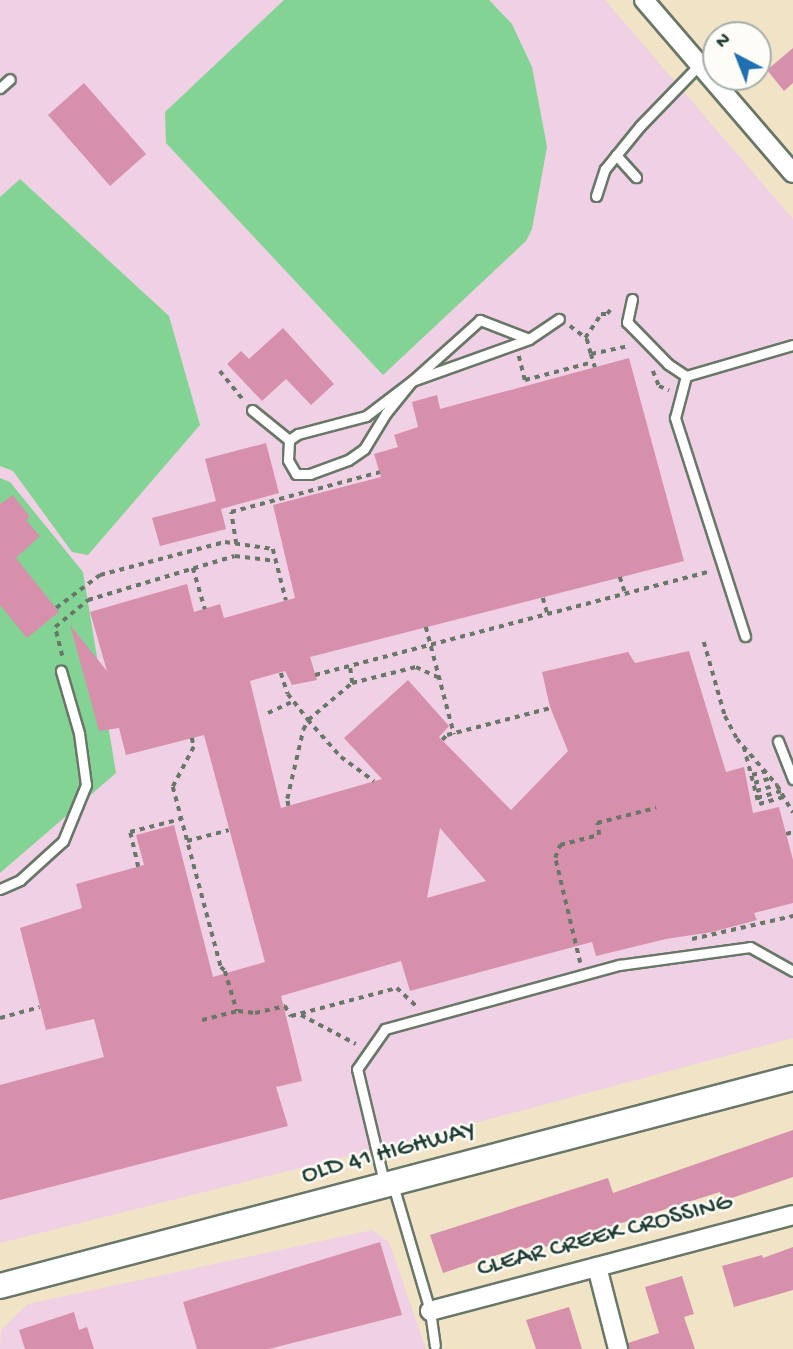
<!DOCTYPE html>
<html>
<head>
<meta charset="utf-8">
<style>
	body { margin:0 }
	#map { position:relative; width:793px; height:1349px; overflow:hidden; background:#f1e3c6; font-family:"Gochi Hand",sans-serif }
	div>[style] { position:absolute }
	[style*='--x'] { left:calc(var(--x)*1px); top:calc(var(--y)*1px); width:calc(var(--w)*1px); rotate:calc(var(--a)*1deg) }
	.built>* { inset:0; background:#f0d0e4 }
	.green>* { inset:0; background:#82d394 }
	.building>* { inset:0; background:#d790ab }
	.path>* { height:3.5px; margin-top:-1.75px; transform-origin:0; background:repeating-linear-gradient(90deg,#687767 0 5px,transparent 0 10px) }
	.roads { filter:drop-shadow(2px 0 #687767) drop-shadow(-2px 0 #687767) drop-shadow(0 2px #687767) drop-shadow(0 -2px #687767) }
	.lane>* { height:9px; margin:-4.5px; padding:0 4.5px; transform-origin:4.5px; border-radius:4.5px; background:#fff }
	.street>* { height:18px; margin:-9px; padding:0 9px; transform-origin:9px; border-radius:9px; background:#fff }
	.secondary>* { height:24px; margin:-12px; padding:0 12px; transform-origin:12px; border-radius:12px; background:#fff }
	span { translate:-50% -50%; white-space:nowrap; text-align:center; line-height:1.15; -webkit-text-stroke:5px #fdfcf7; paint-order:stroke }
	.street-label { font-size:26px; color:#1f3d34 }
	.north { position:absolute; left:702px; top:21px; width:70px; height:70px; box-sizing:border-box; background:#fdfcf7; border:2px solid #a4b0a9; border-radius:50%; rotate:318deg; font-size:19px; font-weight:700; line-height:28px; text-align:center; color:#1f3d34 }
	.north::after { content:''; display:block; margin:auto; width:24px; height:32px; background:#1f6fb2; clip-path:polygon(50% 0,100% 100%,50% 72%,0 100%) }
</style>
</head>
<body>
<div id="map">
	<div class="built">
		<i style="clip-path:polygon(0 0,605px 0,793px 219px,793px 1038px,400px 1143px,0 1243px)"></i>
		<i style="clip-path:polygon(372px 1230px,389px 1242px,426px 1349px,0 1349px,1px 1330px,28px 1304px)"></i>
	</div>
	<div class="green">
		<i style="clip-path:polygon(284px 0,489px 0,512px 24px,532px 67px,547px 147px,532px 229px,526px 241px,383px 375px,166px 143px,165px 112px)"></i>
		<i style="clip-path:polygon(20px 179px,169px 316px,200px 425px,88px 555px,72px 552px,13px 471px,0 466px,0 197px)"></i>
		<i style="clip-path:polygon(0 478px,10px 482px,83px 572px,116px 773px,0 873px)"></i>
	</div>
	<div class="building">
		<i style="clip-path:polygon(793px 48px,793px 83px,784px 91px,767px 70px)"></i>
		<i style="clip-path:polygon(84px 83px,146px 154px,110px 186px,48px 115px)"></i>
		<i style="clip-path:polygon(283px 328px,334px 384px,311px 405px,286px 379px,262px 401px,227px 364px,241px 351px,249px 359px)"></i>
		<i style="clip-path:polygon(evenodd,629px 358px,684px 561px,310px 657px,317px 680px,292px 685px,285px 671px,250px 681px,281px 808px,382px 779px,344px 738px,408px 680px,449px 726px,439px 737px,511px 810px,568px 751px,550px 707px,542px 672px,628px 652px,635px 663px,689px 651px,726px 772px,744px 767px,753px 813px,779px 807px,793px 860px,793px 903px,754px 913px,757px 920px,712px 932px,666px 939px,596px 956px,592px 942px,410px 991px,401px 961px,281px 996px,302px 1081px,276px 1087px,288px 1126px,0 1200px,0 1085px,104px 1057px,94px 1019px,46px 1030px,20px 928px,82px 908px,76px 884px,144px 865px,136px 835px,174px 825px,213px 977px,265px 962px,204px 735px,126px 755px,119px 728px,99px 731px,70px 625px,107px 671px,90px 612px,187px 584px,194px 612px,220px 604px,224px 618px,295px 598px,273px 505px,381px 477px,374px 454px,398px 447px,394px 435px,418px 427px,412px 402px,437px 395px,440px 409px,629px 358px,440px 828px,486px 881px,427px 898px,440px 828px)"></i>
		<i style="clip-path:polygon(266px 443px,279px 493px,221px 509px,226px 529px,160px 546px,152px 518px,216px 501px,205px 459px)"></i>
		<i style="clip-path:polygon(13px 495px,30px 517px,26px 520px,40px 536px,16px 558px,59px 612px,27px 638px,0 605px,0 504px)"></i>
		<i style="clip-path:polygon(793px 1130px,793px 1177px,723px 1201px,720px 1192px,542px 1248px,540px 1243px,519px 1251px,518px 1248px,443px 1273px,430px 1235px,608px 1178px,613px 1193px)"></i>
		<i style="clip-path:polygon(380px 1242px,402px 1315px,269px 1349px,197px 1349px,183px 1302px)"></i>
		<i style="clip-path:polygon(793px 1247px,793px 1290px,734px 1307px,722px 1266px,762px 1255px,763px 1258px)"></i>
		<i style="clip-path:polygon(682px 1276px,694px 1314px,684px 1317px,695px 1349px,629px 1349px,628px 1343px,659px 1333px,645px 1287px)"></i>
		<i style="clip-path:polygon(569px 1307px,582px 1349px,536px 1349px,526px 1320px)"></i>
		<i style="clip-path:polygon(74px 1312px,79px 1330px,87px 1327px,94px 1349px,25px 1349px,19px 1330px)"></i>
	</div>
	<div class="path">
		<i style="--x:570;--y:326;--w:21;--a:37"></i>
		<i style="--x:587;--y:339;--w:16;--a:75"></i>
		<i style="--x:591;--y:354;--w:38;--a:-12"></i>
		<i style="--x:585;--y:338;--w:29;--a:-56"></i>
		<i style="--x:601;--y:314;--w:6;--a:0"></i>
		<i style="--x:607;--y:314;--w:5;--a:-53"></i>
		<i style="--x:591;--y:354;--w:14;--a:73"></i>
		<i style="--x:519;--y:356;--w:25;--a:76"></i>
		<i style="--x:525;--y:380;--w:70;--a:-14.8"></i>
		<i style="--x:220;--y:371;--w:36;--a:51"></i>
		<i style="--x:653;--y:371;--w:16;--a:68"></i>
		<i style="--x:659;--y:386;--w:11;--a:22"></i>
		<i style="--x:236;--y:544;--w:32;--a:-99"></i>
		<i style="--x:231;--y:512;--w:154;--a:-15"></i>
		<i style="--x:193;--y:568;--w:43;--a:73.7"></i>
		<i style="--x:620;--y:577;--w:20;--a:72"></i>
		<i style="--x:543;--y:598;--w:19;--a:74"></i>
		<i style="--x:56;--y:608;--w:55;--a:-36.9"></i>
		<i style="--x:100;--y:575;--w:129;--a:-14.8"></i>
		<i style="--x:225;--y:542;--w:49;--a:8.3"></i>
		<i style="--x:273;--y:549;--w:53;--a:75.7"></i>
		<i style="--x:426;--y:627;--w:111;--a:75.3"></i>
		<i style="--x:704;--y:642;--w:77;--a:74.2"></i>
		<i style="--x:725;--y:716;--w:26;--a:62"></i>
		<i style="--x:737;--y:739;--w:61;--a:49"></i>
		<i style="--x:777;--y:785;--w:32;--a:60"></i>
		<i style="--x:62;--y:656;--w:30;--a:-104"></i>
		<i style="--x:55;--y:627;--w:43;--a:-39.3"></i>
		<i style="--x:88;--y:600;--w:153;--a:-16.7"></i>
		<i style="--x:235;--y:556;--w:41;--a:7"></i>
		<i style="--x:281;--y:673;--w:22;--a:72"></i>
		<i style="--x:288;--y:694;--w:33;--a:52"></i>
		<i style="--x:308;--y:720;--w:50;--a:48.3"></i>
		<i style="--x:341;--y:757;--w:41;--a:36"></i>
		<i style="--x:315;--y:675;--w:407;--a:-14.7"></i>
		<i style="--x:352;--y:683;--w:66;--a:-14"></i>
		<i style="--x:416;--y:667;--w:26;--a:25"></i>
		<i style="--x:268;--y:713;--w:29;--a:-25"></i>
		<i style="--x:192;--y:738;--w:9;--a:77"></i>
		<i style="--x:194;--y:747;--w:45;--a:117.7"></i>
		<i style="--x:173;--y:787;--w:186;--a:75.1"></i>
		<i style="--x:221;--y:967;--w:6;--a:45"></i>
		<i style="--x:225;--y:971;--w:42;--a:73.3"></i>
		<i style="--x:442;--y:740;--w:7;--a:-45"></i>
		<i style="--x:447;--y:735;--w:107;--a:-14.6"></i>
		<i style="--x:744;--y:747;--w:59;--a:75.3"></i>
		<i style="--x:759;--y:804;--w:26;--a:-16"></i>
		<i style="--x:752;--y:775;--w:15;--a:-16"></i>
		<i style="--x:754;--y:783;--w:19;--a:-16"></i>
		<i style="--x:756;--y:791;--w:22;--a:-16"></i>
		<i style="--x:757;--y:798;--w:25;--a:-16"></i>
		<i style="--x:288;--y:806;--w:7;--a:-98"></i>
		<i style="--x:287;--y:799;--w:71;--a:-76.9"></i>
		<i style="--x:303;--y:730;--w:11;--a:-63"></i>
		<i style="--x:308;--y:720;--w:57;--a:-40.1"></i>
		<i style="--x:352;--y:683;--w:15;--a:-98"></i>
		<i style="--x:786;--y:834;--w:7;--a:-16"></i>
		<i style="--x:187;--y:841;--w:43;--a:-14.7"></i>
		<i style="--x:138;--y:867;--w:36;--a:-103"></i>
		<i style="--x:130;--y:832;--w:53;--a:-14.3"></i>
		<i style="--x:692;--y:939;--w:104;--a:-12.8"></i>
		<i style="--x:580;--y:963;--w:108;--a:-103.4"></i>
		<i style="--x:555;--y:858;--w:14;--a:-69"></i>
		<i style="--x:560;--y:845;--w:40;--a:-14.4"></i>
		<i style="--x:599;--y:835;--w:12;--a:-99"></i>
		<i style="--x:597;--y:823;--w:61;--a:-14.3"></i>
		<i style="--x:301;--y:1015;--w:62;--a:27.8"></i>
		<i style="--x:0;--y:1018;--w:41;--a:-15.4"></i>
		<i style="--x:202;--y:1020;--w:37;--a:-14"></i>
		<i style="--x:238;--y:1011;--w:17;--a:7"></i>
		<i style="--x:255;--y:1013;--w:31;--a:-13"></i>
		<i style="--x:285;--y:1006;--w:12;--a:59"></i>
		<i style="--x:291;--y:1016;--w:110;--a:-14.8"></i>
		<i style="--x:397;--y:988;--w:26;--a:43"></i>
	</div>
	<div class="roads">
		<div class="lane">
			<i style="--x:0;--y:88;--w:13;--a:-42"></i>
			<i style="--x:616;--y:155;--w:30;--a:48"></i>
			<i style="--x:596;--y:196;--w:28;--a:-72"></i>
			<i style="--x:605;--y:169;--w:55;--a:-50.9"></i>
			<i style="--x:640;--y:126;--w:86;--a:-45.9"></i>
			<i style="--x:632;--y:299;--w:24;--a:102"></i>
			<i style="--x:627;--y:322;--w:59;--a:45.7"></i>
			<i style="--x:668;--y:364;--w:22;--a:34"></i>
			<i style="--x:529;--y:339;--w:53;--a:-158.8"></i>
			<i style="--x:480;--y:320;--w:91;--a:138.1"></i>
			<i style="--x:412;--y:381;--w:41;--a:129.1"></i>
			<i style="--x:386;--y:413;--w:42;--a:121.4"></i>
			<i style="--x:364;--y:449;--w:19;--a:145"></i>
			<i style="--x:348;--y:460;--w:40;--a:159.8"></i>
			<i style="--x:310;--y:474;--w:14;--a:180"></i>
			<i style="--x:296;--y:474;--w:16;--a:-120"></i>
			<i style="--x:288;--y:460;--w:20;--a:-87"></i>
			<i style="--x:289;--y:440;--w:11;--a:-34"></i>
			<i style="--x:298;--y:434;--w:70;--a:-14.8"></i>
			<i style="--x:366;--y:416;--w:58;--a:-37.3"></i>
			<i style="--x:412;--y:381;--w:124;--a:-19.7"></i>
			<i style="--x:529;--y:339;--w:36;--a:-34"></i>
			<i style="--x:686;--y:376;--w:43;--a:104.7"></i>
			<i style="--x:675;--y:418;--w:229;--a:72.2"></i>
			<i style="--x:686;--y:376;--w:111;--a:-16.2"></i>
			<i style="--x:252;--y:410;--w:48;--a:39"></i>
			<i style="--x:778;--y:741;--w:41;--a:68.5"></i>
			<i style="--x:0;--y:889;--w:22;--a:-24"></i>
			<i style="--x:20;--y:880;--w:58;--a:-42.2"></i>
			<i style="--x:63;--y:841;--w:61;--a:-67.7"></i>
			<i style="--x:86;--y:785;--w:52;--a:-97.7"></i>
			<i style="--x:79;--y:733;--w:65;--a:-106.2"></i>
			<i style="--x:384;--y:1182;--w:116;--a:-103.4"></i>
			<i style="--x:357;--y:1069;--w:49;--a:-55"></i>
			<i style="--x:385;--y:1029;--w:243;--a:-15.3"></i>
			<i style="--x:619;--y:965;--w:132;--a:-7.8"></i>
			<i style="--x:750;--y:947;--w:49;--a:29.2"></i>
			<i style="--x:393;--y:1185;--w:131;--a:73.6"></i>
			<i style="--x:430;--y:1311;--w:35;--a:82"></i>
		</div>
		<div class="street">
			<i style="--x:644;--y:0;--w:228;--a:49.3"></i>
			<i style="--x:597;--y:1267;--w:85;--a:75.6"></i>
			<i style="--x:430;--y:1311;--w:375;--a:-14.8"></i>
		</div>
		<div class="secondary">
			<i style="--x:0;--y:1286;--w:820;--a:-14.7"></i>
		</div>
	</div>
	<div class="street-label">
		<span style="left:389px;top:1154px;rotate:-15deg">OLD 41 HIGHWAY</span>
		<span style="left:605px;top:1237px;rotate:-15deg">CLEAR CREEK CROSSING</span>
	</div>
	<div class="north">N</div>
</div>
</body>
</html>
